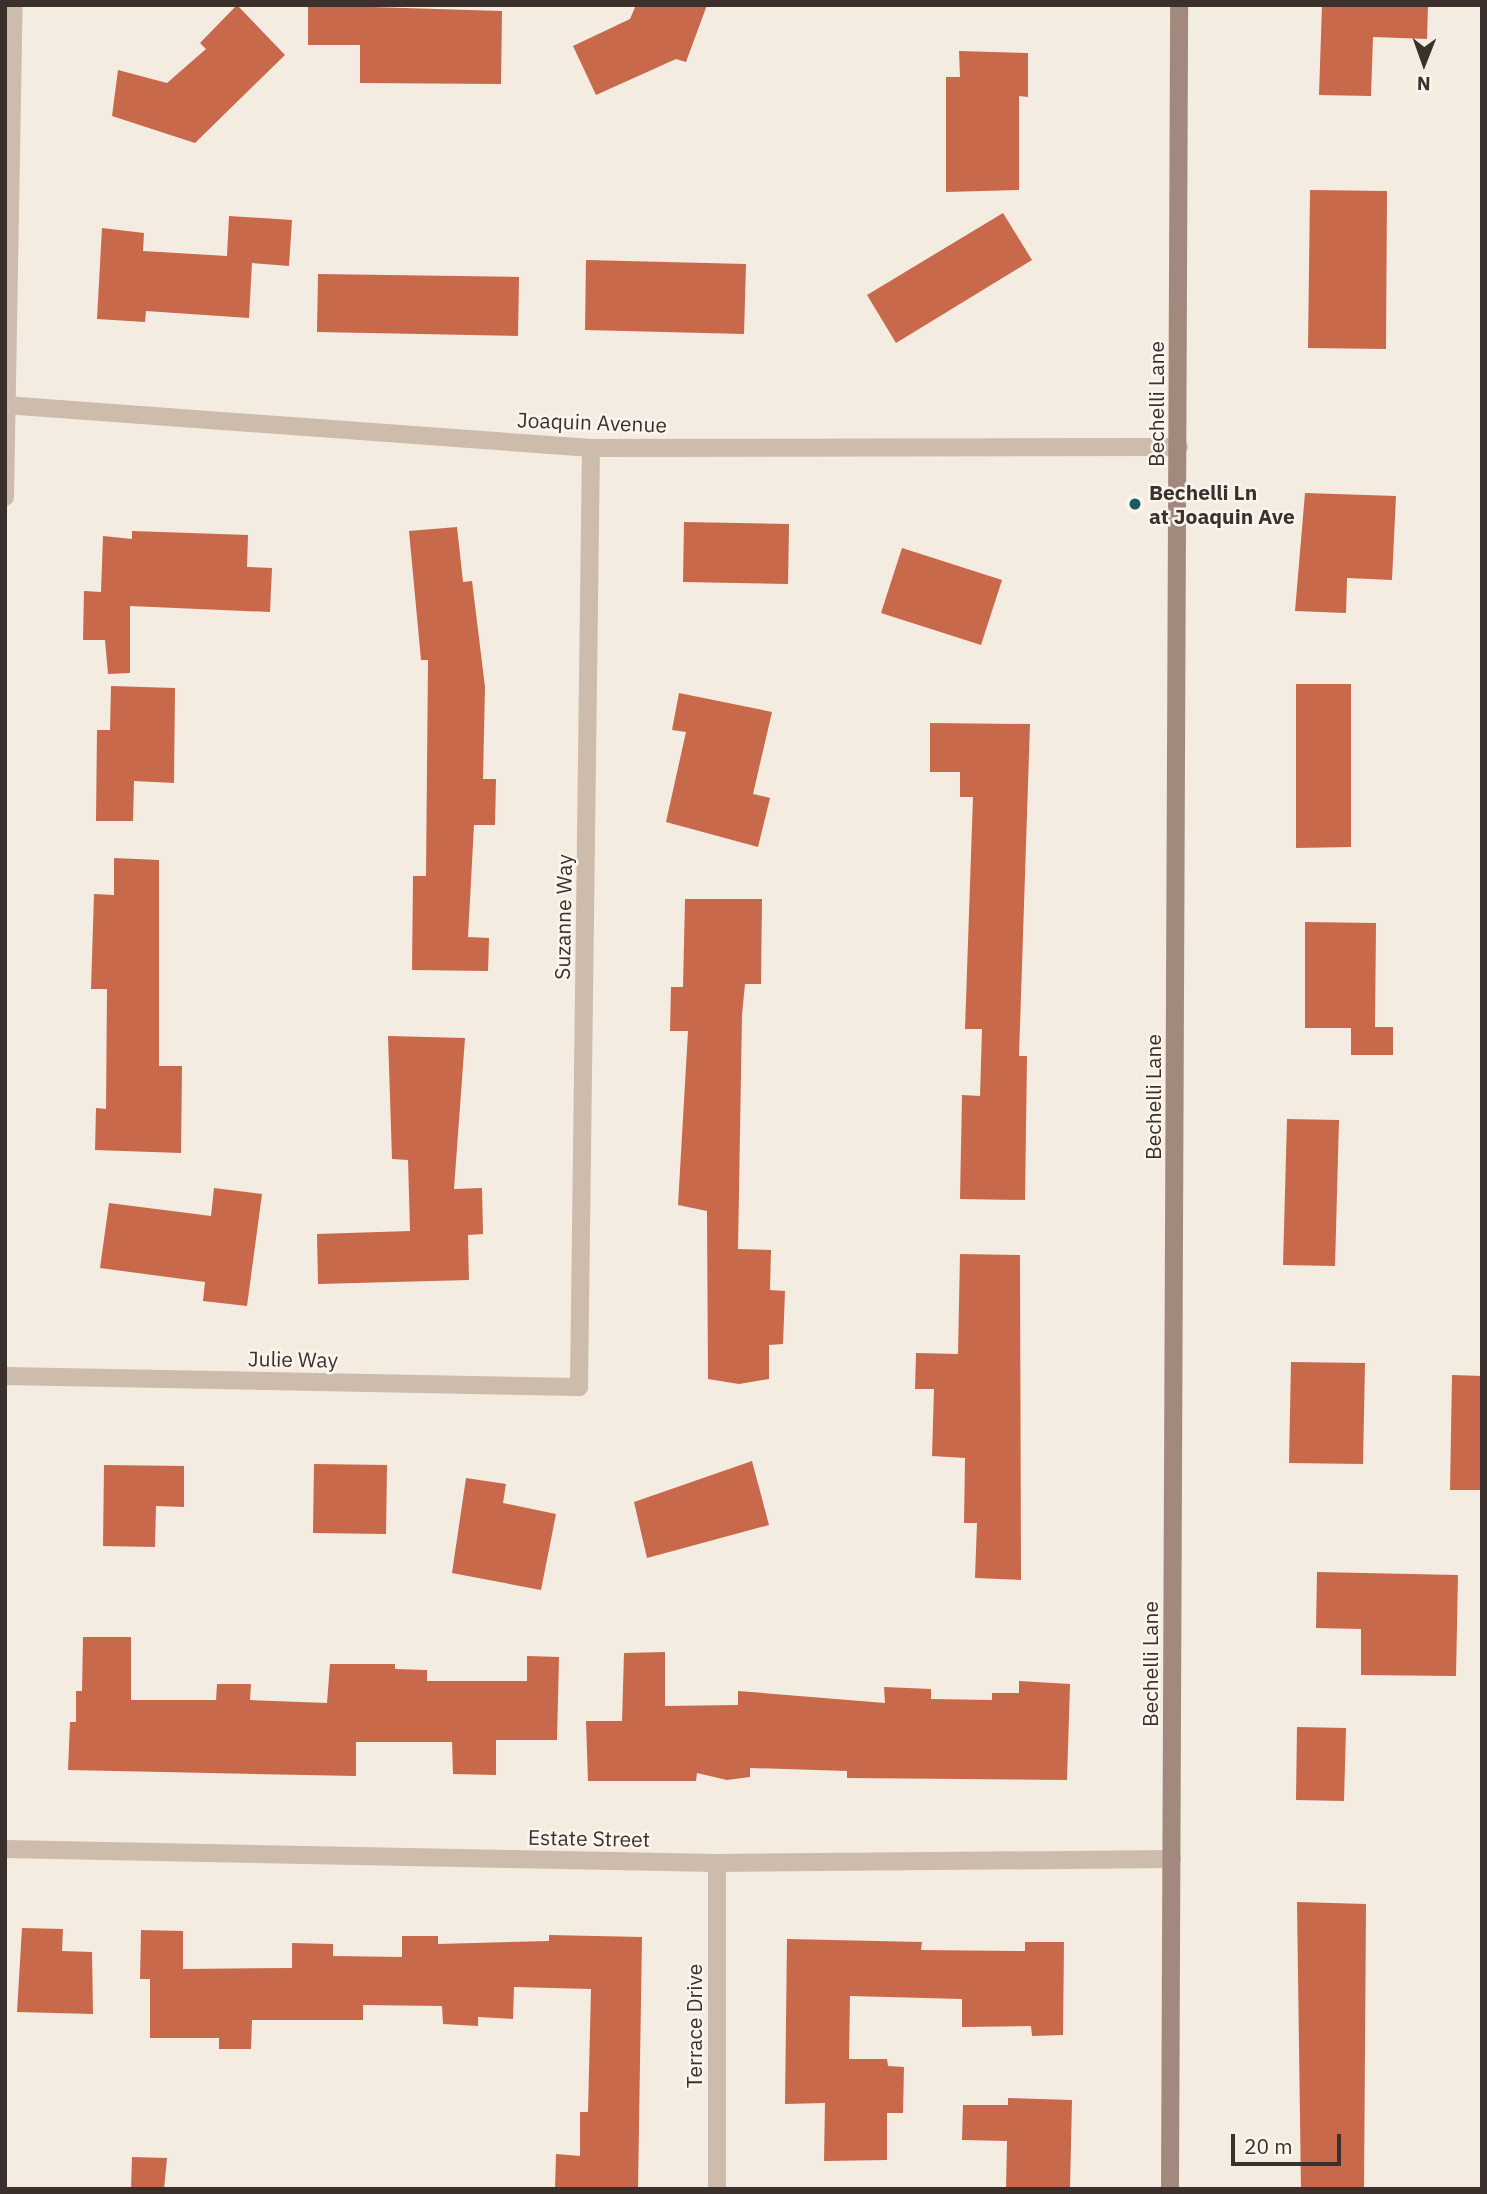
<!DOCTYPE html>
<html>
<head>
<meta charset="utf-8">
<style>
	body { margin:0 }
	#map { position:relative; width:1487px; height:2194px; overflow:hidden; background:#f4ebe1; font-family:"IBM Plex Sans",sans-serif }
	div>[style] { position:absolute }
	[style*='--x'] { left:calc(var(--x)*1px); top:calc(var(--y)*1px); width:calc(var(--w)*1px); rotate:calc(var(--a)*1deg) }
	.building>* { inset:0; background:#c8694b }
	.street>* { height:18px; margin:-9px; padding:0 9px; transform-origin:9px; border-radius:9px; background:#cdbbac }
	.secondary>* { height:18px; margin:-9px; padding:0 9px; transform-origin:9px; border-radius:9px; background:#a18a7d }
	.dots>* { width:19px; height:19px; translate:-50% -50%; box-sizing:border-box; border:4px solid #fbf5ee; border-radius:50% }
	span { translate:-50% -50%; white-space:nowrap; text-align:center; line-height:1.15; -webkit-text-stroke:5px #fbf5ee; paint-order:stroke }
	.street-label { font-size:21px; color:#3b302b }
	.poi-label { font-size:21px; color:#3b302b; font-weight:700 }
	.left { translate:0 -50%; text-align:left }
	.frame { position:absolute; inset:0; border:7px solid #3b302b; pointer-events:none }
	.north { position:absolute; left:1389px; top:28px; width:70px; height:70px; -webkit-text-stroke:5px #fbf5ee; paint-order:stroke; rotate:181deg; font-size:19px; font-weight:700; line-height:28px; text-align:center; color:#3b302b }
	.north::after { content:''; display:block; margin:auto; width:24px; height:32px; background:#3b302b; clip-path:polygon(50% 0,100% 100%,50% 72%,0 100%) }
	.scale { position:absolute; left:1231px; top:2134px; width:110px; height:32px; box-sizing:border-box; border:4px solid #3b302b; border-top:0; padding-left:9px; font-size:21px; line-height:24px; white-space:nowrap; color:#3b302b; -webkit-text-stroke:5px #fbf5ee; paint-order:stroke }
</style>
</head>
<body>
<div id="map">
	<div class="building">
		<i style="clip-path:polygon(237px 5px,285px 55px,195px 143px,112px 116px,118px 70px,167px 83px,206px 49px,200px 43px)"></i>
		<i style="clip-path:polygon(308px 5px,502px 11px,501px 84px,360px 83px,360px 45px,308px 45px)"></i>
		<i style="clip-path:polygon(636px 5px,707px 5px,686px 62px,676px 59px,596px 95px,573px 46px,630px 19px)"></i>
		<i style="clip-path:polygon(1322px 5px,1428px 5px,1427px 39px,1373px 37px,1371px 96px,1319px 95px)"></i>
		<i style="clip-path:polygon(959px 51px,1028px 53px,1028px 97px,1019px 96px,1019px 190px,946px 192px,946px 77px,960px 77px)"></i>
		<i style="clip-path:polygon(1310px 190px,1387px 191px,1386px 349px,1308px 348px)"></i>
		<i style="clip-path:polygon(1003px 213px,1032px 260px,896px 343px,867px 295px)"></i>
		<i style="clip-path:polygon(229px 216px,292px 220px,289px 266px,252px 263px,249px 318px,146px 311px,145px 322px,97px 319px,102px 228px,144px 233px,143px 251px,227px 256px)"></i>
		<i style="clip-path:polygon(586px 260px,746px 264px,744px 334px,585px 330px)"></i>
		<i style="clip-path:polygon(318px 274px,519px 277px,518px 336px,317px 332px)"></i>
		<i style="clip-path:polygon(1305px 493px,1396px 496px,1392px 580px,1347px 578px,1346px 613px,1295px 611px)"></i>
		<i style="clip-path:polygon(684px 522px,789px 524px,788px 584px,683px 582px)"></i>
		<i style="clip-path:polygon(457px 527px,463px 582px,472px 581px,485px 687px,483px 779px,496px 779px,495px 825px,474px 825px,468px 937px,489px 938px,488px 971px,412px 970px,413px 876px,426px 876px,428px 660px,421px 660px,409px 531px)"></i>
		<i style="clip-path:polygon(132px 531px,248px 535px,247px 567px,272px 568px,270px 612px,130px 606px,130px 673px,108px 674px,105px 640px,83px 640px,84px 591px,101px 592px,103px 536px,132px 539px)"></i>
		<i style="clip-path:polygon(902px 548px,1002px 580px,981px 645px,881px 613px)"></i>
		<i style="clip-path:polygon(1296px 684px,1351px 684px,1351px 847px,1296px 848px)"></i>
		<i style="clip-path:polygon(111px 686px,175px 688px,174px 783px,134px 781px,133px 821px,96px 821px,97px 730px,110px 730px)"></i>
		<i style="clip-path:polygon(679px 693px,772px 712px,753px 794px,770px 798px,758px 847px,666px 822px,686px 732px,672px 730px)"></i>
		<i style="clip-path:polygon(930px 723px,1030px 724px,1019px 1056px,1027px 1056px,1025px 1200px,960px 1199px,962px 1095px,980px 1096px,982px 1029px,965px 1029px,973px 797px,960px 797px,960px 772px,930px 772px)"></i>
		<i style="clip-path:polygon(114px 858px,159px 860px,159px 1066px,182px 1066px,181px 1153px,95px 1150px,96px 1108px,106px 1109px,107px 989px,91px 989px,94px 894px,114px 895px)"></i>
		<i style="clip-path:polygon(685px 899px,762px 899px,761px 984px,745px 984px,742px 1015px,738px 1249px,771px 1250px,770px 1290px,785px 1291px,783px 1344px,769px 1345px,769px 1379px,739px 1384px,708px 1379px,707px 1211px,678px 1205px,688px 1031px,670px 1031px,671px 987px,683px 987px)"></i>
		<i style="clip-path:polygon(1305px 922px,1376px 923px,1375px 1027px,1393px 1027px,1393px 1055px,1351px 1055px,1351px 1028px,1305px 1028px)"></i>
		<i style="clip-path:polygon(388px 1036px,465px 1038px,454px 1189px,482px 1188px,483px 1234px,468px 1235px,469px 1280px,318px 1284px,317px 1234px,410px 1231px,408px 1160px,392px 1159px)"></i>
		<i style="clip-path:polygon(1287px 1119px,1339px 1120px,1335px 1266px,1283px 1265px)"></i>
		<i style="clip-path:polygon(214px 1188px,262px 1194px,247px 1306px,203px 1301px,205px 1282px,100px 1268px,109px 1203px,211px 1216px)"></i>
		<i style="clip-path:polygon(960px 1254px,1020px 1255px,1021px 1580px,975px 1578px,977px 1523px,964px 1523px,965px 1458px,932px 1456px,934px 1389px,915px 1389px,916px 1353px,958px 1354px)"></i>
		<i style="clip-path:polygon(1291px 1362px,1365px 1363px,1363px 1464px,1289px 1463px)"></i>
		<i style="clip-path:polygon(1452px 1375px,1482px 1376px,1482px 1490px,1450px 1490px)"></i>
		<i style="clip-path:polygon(752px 1461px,769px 1525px,647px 1558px,634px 1502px)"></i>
		<i style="clip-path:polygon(314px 1464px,387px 1465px,386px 1534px,313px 1533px)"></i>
		<i style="clip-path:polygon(104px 1465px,184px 1466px,184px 1507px,156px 1506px,155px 1547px,103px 1546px)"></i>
		<i style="clip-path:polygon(466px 1478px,506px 1484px,503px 1503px,556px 1514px,541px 1590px,452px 1573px)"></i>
		<i style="clip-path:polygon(1317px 1572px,1458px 1575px,1456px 1676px,1361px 1675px,1361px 1629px,1316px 1628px)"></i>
		<i style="clip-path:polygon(83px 1637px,131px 1637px,131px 1700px,216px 1700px,217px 1684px,251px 1684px,250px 1700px,327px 1703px,330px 1664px,395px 1664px,395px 1669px,427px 1670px,427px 1681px,527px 1681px,527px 1656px,559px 1657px,557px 1740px,496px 1740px,496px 1775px,453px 1774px,452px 1742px,356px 1742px,356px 1776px,68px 1770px,70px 1722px,76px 1722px,76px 1691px,82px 1691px)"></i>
		<i style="clip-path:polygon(665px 1652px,665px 1706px,738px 1705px,738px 1691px,885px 1703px,884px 1687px,931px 1689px,931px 1699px,992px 1700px,992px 1693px,1019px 1693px,1019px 1681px,1070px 1684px,1067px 1780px,847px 1778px,847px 1771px,750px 1768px,750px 1777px,727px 1780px,697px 1773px,696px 1781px,588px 1781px,586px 1721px,622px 1721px,624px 1653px)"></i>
		<i style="clip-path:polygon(1297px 1727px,1346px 1728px,1344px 1801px,1296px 1800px)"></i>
		<i style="clip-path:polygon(1297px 1902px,1366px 1904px,1364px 2189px,1301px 2189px)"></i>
		<i style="clip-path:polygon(22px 1928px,63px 1929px,62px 1951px,92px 1952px,93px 2014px,17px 2012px)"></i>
		<i style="clip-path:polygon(141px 1930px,183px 1931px,183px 1969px,292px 1968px,292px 1943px,333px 1944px,333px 1956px,402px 1957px,402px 1936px,438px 1936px,438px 1944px,549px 1941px,549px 1935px,642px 1937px,638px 2189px,555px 2189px,556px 2154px,580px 2156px,580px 2112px,588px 2112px,591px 1989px,514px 1987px,513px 2019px,478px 2017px,478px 2026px,443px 2024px,442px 2006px,363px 2005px,363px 2020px,252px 2020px,251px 2049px,219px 2049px,219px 2038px,150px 2038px,150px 1979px,140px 1979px)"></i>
		<i style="clip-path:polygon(787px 1939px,922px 1942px,921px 1950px,1025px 1951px,1025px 1942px,1064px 1942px,1063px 2035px,1032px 2036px,1031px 2026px,962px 2027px,962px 1999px,850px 1996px,849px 2059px,887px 2059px,888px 2066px,904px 2067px,903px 2113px,887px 2113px,887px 2160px,824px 2161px,825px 2103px,785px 2104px)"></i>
		<i style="clip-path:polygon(1008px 2098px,1072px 2100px,1070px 2189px,1006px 2189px,1007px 2141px,962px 2140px,963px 2105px,1008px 2105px)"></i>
		<i style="clip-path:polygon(132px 2157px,167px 2158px,164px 2189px,131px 2189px)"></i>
	</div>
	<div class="street">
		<i style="--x:5;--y:405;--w:588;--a:4.2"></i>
		<i style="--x:591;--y:448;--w:588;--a:-0.1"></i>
		<i style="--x:5;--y:497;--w:492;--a:-89"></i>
		<i style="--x:5;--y:1376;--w:574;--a:1.1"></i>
		<i style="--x:579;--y:1387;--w:939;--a:-89.27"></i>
		<i style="--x:5;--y:1849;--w:712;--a:1.13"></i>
		<i style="--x:717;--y:1863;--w:455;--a:-0.5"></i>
		<i style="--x:717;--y:1863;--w:326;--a:90"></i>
	</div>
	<div class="secondary">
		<i style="--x:1170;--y:2189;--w:2184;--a:-89.76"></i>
	</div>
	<div class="dots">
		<i style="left:1135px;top:504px;background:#1f5a5e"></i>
	</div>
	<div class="street-label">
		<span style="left:1156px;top:404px;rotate:-90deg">Bechelli Lane</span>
		<span style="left:592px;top:422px;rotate:2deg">Joaquin Avenue</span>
		<span style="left:563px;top:917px;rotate:-89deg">Suzanne Way</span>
		<span style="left:1153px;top:1097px;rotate:-90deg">Bechelli Lane</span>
		<span style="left:293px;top:1359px;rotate:1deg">Julie Way</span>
		<span style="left:1150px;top:1664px;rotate:-90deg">Bechelli Lane</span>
		<span style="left:589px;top:1838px;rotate:1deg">Estate Street</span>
		<span style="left:694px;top:2026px;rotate:-90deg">Terrace Drive</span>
	</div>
	<div class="poi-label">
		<span class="left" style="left:1149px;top:504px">Bechelli Ln<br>at Joaquin Ave</span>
	</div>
	<div class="frame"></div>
	<div class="north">N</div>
	<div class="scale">20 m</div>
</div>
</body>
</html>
